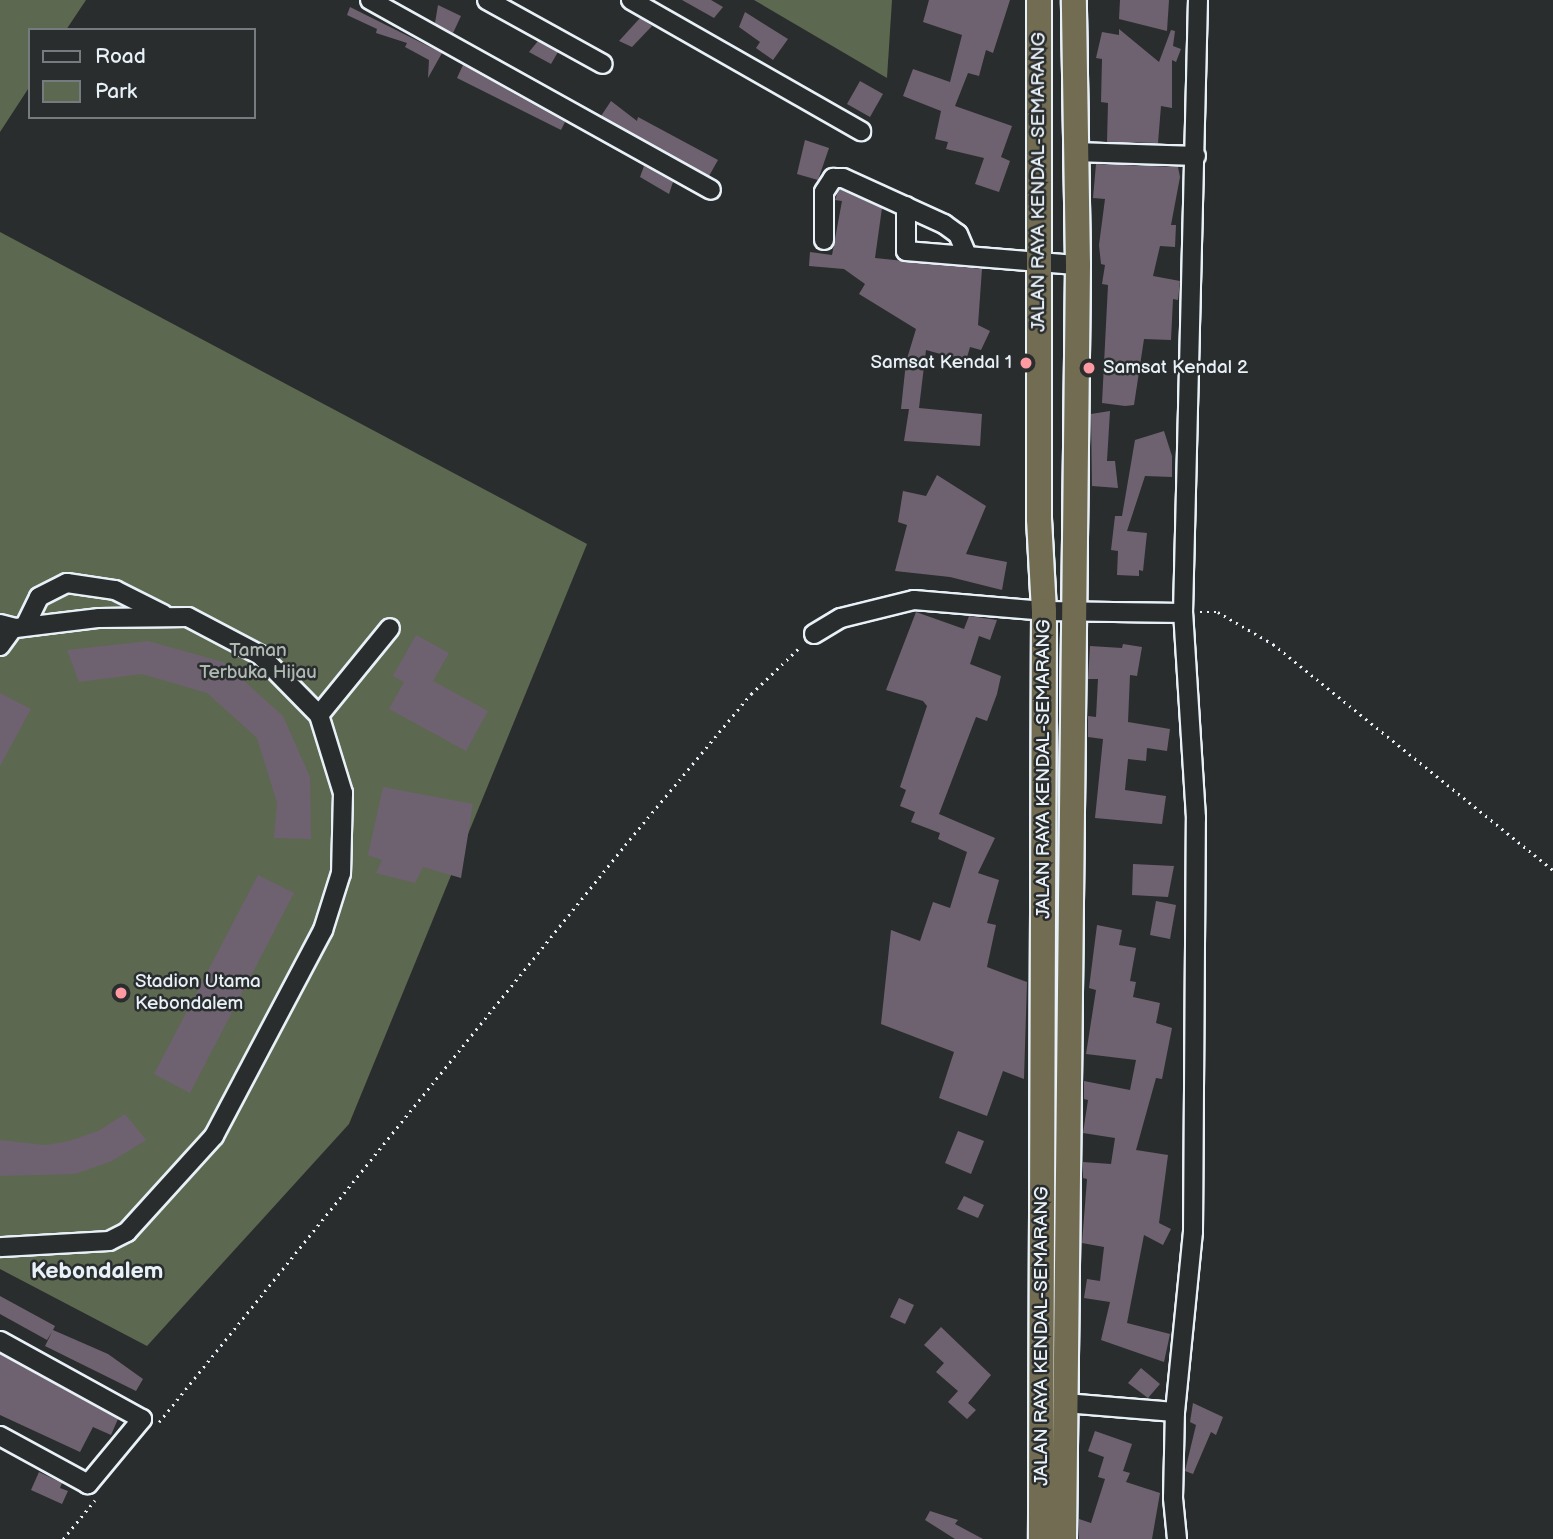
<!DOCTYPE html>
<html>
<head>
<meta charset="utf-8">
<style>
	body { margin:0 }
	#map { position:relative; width:1553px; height:1539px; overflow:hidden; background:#2a2d2e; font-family:"Balsamiq Sans",sans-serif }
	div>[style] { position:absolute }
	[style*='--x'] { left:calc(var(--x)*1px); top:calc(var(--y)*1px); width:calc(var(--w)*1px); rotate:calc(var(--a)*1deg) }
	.green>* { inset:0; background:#5d6850 }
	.building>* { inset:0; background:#6e6271 }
	.path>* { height:2.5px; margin-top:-1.25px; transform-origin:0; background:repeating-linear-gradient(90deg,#e8f1f8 0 2px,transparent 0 7px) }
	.roads { filter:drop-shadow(2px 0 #e8f1f8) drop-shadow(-2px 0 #e8f1f8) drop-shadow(0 2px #e8f1f8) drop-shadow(0 -2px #e8f1f8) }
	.minor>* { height:18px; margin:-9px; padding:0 9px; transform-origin:9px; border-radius:9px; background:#2a2d2e }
	.highway>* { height:24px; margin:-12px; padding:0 12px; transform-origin:12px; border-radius:12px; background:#726c52 }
	.dots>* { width:19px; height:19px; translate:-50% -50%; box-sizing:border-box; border:4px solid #2a2d2e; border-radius:50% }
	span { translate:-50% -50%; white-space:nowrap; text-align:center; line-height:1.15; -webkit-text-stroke:5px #2a2d2e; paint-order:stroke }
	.street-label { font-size:19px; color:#e8f1f8 }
	.poi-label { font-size:19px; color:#e8f1f8 }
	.right { translate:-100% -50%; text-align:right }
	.left { translate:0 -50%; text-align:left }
	.park-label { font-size:19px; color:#b0bab5 }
	.quarter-label { font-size:23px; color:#e8f1f8; font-weight:700 }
	.legend { position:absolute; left:28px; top:28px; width:228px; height:91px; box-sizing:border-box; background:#2a2d2e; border:2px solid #767b7f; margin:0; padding:9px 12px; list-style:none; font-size:21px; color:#e8f1f8 }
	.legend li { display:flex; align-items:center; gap:14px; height:35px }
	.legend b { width:35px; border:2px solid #767b7f }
</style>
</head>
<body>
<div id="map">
	<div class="green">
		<i style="clip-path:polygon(0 0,86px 0,66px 30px,30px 30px,30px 86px,0 132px)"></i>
		<i style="clip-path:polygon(754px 0,892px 0,887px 78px)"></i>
		<i style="clip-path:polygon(0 232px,587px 544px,349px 1124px,147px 1346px,0 1269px)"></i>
	</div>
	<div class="building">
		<i style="clip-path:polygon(682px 0,711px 0,723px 7px,714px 18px)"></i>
		<i style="clip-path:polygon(929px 0,1010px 0,993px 53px,986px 50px,979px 76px,968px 73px,955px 106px,1012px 126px,1001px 157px,1010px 161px,999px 192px,975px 184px,984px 158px,946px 149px,948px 142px,935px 139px,941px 111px,903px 96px,913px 69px,950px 82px,962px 35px,923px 22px)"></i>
		<i style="clip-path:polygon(1120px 0,1169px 0,1167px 31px,1119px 19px)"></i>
		<i style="clip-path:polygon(438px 5px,461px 16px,453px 33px,435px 23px)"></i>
		<i style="clip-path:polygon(350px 7px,442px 53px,428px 78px,429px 60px,405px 47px,407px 43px,376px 33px,377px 29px,347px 15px)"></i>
		<i style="clip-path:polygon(745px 12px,788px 39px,773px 60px,756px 48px,760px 42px,739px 27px)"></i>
		<i style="clip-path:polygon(640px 18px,652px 26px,632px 47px,619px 41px)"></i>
		<i style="clip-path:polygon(1119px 29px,1159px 62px,1171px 30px,1175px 31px,1173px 46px,1181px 49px,1176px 62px,1172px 60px,1172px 108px,1161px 106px,1158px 143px,1107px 142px,1108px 103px,1101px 102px,1102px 59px,1096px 58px,1102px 32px,1119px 35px)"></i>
		<i style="clip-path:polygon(538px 41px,558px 52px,551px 64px,529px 52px)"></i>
		<i style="clip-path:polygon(463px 65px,565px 122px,561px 130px,457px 78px)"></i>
		<i style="clip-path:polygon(860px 81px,883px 94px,870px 117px,847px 104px)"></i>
		<i style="clip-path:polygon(611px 101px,637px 121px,638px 117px,718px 160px,709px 176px,601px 116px)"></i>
		<i style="clip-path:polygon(805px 140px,829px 148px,818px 180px,797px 174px)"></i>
		<i style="clip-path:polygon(1096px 164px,1178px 167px,1180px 177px,1171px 225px,1176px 225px,1175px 247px,1160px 246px,1153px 276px,1180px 281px,1178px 300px,1173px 299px,1171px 340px,1144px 339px,1134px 405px,1125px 406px,1102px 403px,1108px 285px,1102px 284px,1105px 265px,1101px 264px,1099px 245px,1105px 199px,1093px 198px)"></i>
		<i style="clip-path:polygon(644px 166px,673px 182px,669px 194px,640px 177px)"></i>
		<i style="clip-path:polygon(839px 189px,882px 208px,875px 258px,982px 269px,978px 325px,990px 331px,981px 350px,970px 347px,966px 361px,926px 350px,919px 408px,982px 414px,980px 446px,904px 441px,909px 409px,901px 409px,906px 362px,916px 329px,859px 294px,865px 284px,844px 269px,809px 266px,810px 252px,832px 255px,842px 201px,835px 200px)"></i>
		<i style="clip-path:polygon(1110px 411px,1107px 461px,1115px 461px,1118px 488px,1092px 486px,1091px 414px)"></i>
		<i style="clip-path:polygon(1164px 431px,1172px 456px,1172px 477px,1145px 476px,1127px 531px,1147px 533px,1143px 571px,1139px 570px,1139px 576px,1117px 575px,1118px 551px,1111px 550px,1115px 516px,1122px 516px,1135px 440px)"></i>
		<i style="clip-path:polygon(937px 475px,986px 506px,966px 554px,1007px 562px,1002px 590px,950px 577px,895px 571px,907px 525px,898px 522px,903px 491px,926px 496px)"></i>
		<i style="clip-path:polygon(916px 612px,964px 629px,969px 616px,997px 620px,990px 640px,979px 636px,970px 664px,1001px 676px,997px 694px,987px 721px,976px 717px,939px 814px,995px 838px,978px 873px,999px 880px,987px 923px,996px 925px,987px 967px,1027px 982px,1024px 1079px,1003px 1071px,987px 1116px,939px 1098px,954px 1052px,881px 1024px,891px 930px,920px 941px,933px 902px,950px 908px,967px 852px,938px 839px,940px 833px,911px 822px,915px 812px,900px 806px,906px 790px,900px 787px,927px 706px,923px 701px,886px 690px)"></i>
		<i style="clip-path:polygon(416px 635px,449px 653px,433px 681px,488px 711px,466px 751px,389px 709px,404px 682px,393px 676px)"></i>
		<i style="clip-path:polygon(148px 641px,223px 662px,283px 716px,310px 777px,311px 839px,274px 838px,277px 803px,257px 738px,207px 693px,142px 674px,79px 682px,67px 650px)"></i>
		<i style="clip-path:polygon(1123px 644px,1142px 647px,1137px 676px,1130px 675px,1128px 722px,1170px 729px,1167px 751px,1147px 748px,1146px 761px,1128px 759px,1125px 790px,1166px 796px,1162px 824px,1095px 818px,1103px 739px,1088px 737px,1088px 716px,1096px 717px,1098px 679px,1088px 679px,1090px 646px,1122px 648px)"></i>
		<i style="clip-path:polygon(0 693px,31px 709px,0 766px)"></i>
		<i style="clip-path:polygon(383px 787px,473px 804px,461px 878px,423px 867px,415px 883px,376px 873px,382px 860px,368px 855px)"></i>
		<i style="clip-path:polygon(1133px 864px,1174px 866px,1168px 897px,1132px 895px)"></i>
		<i style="clip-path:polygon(258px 875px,294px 893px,190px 1093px,154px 1074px)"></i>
		<i style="clip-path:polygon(1156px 901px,1176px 905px,1170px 939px,1150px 935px)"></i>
		<i style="clip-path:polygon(1097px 925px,1122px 930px,1119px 945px,1136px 948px,1130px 981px,1136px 982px,1133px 997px,1160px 1003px,1156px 1023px,1172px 1028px,1162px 1079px,1156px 1078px,1136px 1150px,1168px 1155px,1159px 1223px,1171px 1229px,1163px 1245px,1144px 1235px,1127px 1323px,1170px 1334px,1164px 1362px,1101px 1340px,1110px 1302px,1084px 1298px,1087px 1279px,1100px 1281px,1104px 1247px,1082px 1243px,1087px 1179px,1083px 1178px,1083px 1162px,1111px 1164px,1115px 1138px,1083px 1133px,1088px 1100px,1084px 1099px,1084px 1081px,1130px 1090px,1136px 1060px,1086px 1054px,1096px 990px,1089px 988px)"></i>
		<i style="clip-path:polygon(125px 1114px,146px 1140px,112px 1161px,75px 1174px,0 1176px,0 1140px,45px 1145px,69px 1141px,98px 1131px)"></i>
		<i style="clip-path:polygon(958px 1131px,984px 1141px,971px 1174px,945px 1163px)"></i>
		<i style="clip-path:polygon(964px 1196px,984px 1205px,978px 1218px,957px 1209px)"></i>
		<i style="clip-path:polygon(0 1296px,55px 1326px,53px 1330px,108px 1354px,143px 1379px,136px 1391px,45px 1346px,52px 1332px,47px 1340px,0 1314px)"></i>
		<i style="clip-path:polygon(899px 1298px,914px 1305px,905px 1324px,890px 1317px)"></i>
		<i style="clip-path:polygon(941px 1327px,991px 1375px,968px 1403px,976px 1410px,967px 1419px,948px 1402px,958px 1391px,936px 1372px,944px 1363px,924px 1345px)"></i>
		<i style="clip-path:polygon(0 1354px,118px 1419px,111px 1435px,93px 1427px,80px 1452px,0 1415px)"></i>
		<i style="clip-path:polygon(1141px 1368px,1160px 1384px,1148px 1398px,1128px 1383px)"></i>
		<i style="clip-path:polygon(1193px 1403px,1223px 1417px,1216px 1435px,1211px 1432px,1193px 1474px,1185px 1471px,1196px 1425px,1190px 1422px)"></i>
		<i style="clip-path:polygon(1095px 1431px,1132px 1444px,1123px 1471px,1130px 1473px,1126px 1482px,1160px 1493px,1152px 1539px,1079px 1539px,1079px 1519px,1091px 1523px,1105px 1479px,1098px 1477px,1104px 1457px,1088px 1451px)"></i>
		<i style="clip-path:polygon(39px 1472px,62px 1483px,60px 1488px,68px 1491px,62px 1504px,31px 1490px)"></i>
		<i style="clip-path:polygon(930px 1511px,958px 1520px,955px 1524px,983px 1539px,955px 1539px,925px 1520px)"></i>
	</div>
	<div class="path">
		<i style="--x:1200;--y:612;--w:18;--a:0"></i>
		<i style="--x:1218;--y:612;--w:64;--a:30.2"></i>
		<i style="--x:1273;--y:644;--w:360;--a:38.9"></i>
		<i style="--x:159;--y:1422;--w:742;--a:-51.07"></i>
		<i style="--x:625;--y:845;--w:197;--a:-50.2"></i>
		<i style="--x:751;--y:694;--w:69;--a:-43.8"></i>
		<i style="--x:63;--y:1539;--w:50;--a:-50.6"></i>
	</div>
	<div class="roads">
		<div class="minor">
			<i style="--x:370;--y:0;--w:390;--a:29.1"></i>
			<i style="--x:487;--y:0;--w:132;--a:28.9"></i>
			<i style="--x:631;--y:0;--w:265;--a:29.7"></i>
			<i style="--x:1076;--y:152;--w:120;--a:1.9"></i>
			<i style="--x:906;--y:206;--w:45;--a:90"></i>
			<i style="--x:906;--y:251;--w:173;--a:4.7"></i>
			<i style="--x:824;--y:240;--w:48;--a:-90"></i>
			<i style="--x:824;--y:192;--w:17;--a:-57"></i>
			<i style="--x:833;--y:178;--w:10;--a:0"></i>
			<i style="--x:843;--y:178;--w:111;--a:24.5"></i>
			<i style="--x:944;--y:224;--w:17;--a:36"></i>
			<i style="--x:958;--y:234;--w:23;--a:67"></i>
			<i style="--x:0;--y:624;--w:16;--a:14"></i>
			<i style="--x:16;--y:628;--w:84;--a:-6.9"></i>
			<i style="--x:99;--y:618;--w:89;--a:-0.6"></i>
			<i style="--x:188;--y:617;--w:81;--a:27.8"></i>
			<i style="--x:260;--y:655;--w:84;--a:45.5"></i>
			<i style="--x:319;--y:715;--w:82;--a:72.9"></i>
			<i style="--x:343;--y:793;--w:80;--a:91.4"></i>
			<i style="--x:341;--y:873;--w:60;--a:107.5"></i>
			<i style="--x:323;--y:930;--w:233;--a:117.9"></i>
			<i style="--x:214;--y:1136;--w:130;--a:132.2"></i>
			<i style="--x:127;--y:1232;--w:20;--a:153"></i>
			<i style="--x:109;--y:1241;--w:109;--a:176.8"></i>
			<i style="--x:25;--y:626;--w:32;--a:-64"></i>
			<i style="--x:39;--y:597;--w:31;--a:-27"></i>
			<i style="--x:67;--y:583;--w:49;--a:8.3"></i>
			<i style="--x:115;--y:590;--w:54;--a:26.6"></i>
			<i style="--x:814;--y:634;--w:31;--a:-31"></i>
			<i style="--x:841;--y:618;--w:75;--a:-13.9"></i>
			<i style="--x:914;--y:600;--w:130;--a:4.8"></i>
			<i style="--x:1044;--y:611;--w:139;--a:0.8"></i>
			<i style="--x:0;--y:646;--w:22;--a:-54"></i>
			<i style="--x:319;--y:715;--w:112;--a:-50.8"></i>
			<i style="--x:0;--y:1341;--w:162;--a:28.8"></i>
			<i style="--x:142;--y:1419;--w:85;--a:129.7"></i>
			<i style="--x:88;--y:1484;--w:100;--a:-151.4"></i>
			<i style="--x:1065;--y:1403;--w:110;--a:4.7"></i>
			<i style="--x:1177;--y:1539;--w:41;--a:-95.6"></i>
			<i style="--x:1173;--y:1498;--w:86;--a:-88.7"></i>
			<i style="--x:1175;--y:1412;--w:181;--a:-84.3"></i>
			<i style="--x:1193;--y:1232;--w:414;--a:-89.6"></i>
			<i style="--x:1196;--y:818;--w:205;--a:-93.6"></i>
			<i style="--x:1183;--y:613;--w:613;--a:-88.6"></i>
		</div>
		<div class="highway">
			<i style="--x:1039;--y:0;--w:519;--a:90"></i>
			<i style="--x:1039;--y:519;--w:92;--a:86.9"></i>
			<i style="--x:1044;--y:611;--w:928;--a:90.19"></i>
			<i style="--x:1064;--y:1539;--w:1274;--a:-89.37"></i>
			<i style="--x:1078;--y:265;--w:265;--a:-90.9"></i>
		</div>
	</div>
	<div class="dots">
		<i style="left:1026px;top:363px;background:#ff9aa2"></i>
		<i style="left:1089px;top:368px;background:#ff9aa2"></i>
		<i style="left:121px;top:993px;background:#ff9aa2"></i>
	</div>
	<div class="street-label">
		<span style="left:1039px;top:182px;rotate:-90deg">JALAN RAYA KENDAL-SEMARANG</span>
		<span style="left:1044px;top:769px;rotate:-90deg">JALAN RAYA KENDAL-SEMARANG</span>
		<span style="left:1042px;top:1336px;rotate:-90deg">JALAN RAYA KENDAL-SEMARANG</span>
	</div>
	<div class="poi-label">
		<span class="right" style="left:1012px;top:363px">Samsat Kendal 1</span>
		<span class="left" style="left:1103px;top:368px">Samsat Kendal 2</span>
		<span class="left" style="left:135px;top:993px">Stadion Utama<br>Kebondalem</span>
	</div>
	<div class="park-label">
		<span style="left:258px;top:662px">Taman<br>Terbuka Hijau</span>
	</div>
	<div class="quarter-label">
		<span style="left:97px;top:1271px">Kebondalem</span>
	</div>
	<ul class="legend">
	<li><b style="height:9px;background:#2a2d2e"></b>Road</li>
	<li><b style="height:19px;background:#5d6850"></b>Park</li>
	</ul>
</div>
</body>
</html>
